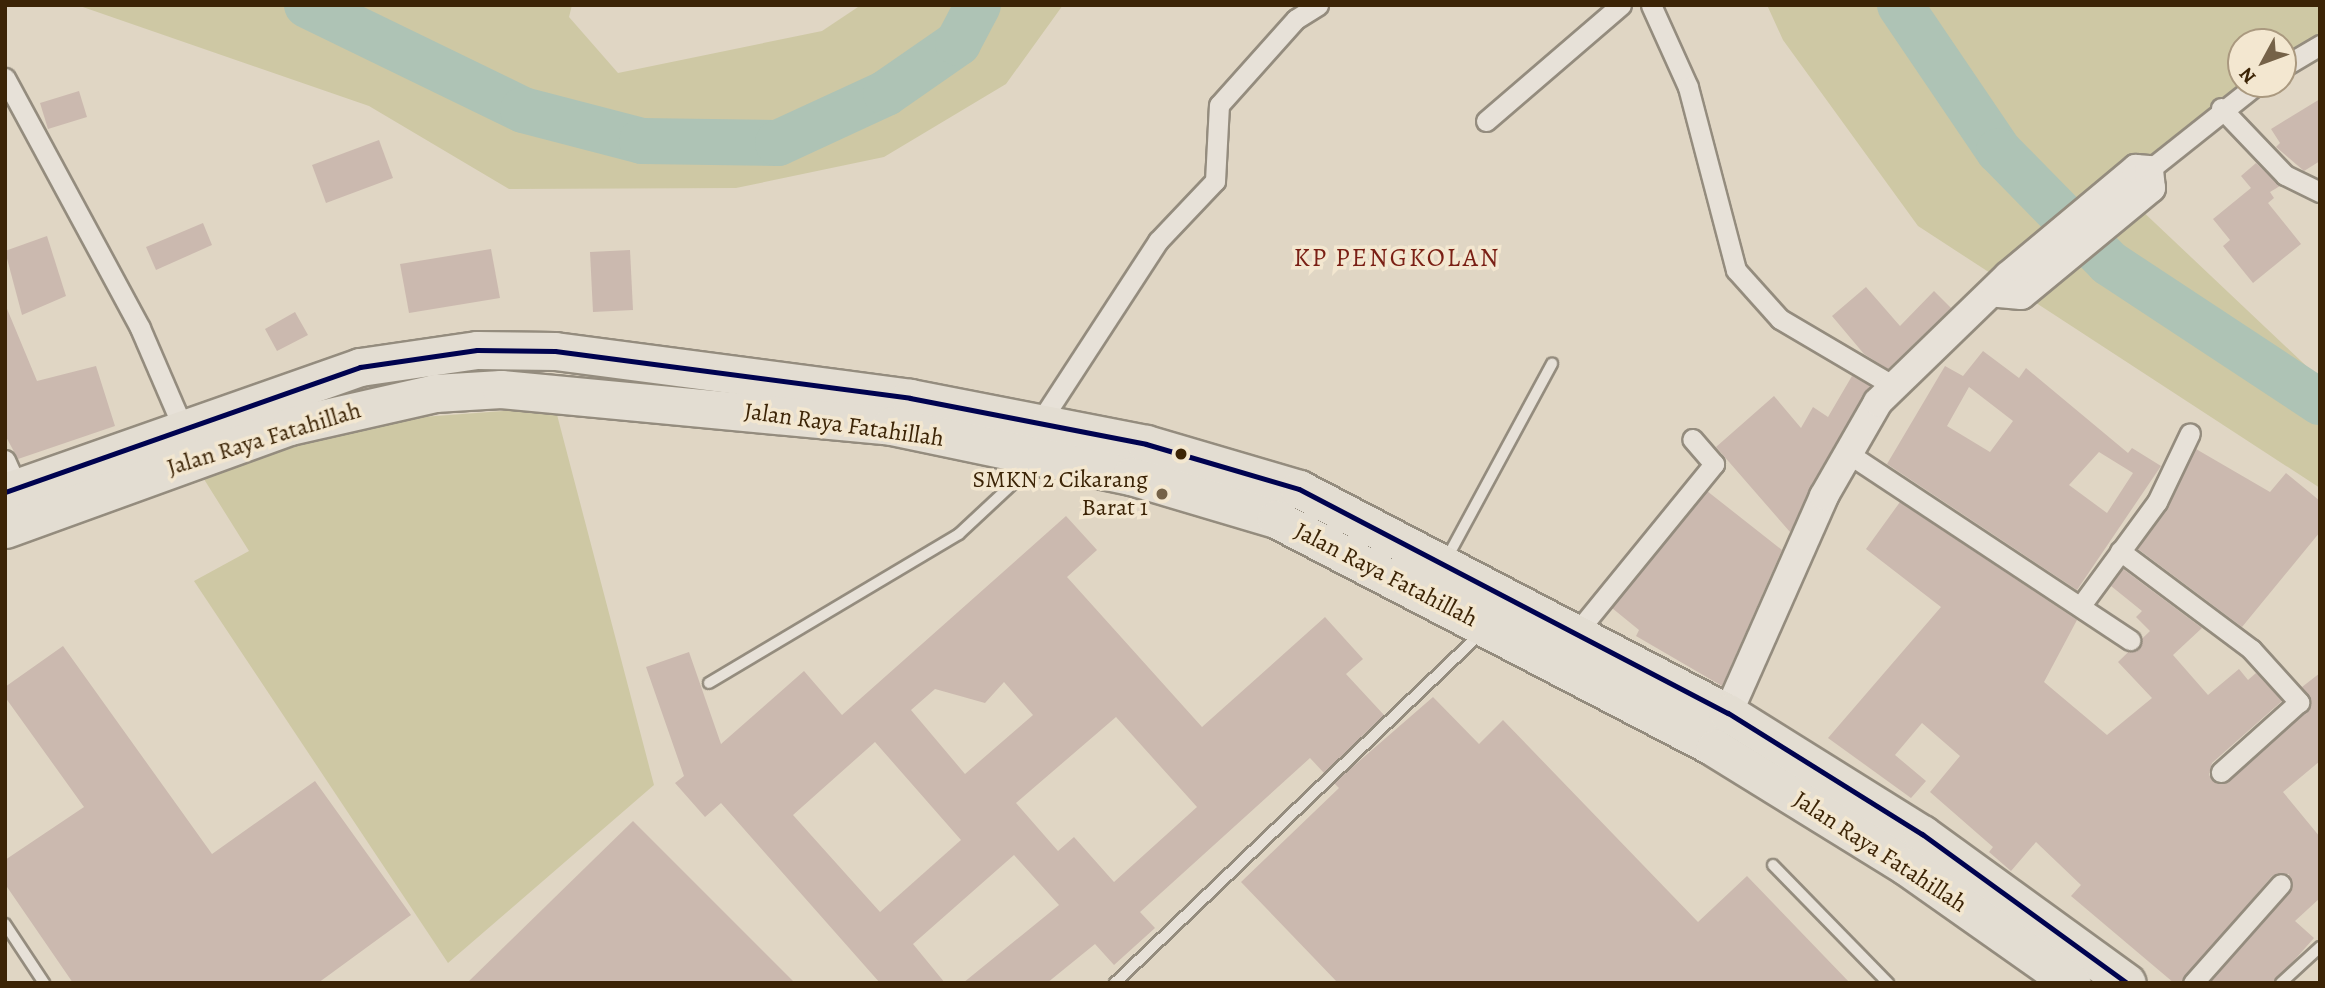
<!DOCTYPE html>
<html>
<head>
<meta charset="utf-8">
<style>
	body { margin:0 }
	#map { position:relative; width:2325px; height:988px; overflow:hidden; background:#e0d6c4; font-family:Alegreya,serif }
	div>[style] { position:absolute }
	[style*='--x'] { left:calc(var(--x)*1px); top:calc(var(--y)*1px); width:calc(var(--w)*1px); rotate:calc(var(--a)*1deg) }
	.green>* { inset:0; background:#cec8a4 }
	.river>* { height:46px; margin:-23px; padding:0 23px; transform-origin:23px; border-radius:23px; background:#aec3b5 }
	.building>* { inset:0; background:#cbb9af }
	.roads { filter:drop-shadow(2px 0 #948c7e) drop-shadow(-2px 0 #948c7e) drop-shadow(0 2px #948c7e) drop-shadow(0 -2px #948c7e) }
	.lane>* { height:10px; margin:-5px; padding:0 5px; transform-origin:5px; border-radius:5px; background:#e7e1d8 }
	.street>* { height:19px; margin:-9.5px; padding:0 9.5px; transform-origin:9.5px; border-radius:9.5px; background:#e7e1d8 }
	.secondary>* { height:28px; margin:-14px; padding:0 14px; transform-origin:14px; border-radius:14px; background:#e7e1d8 }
	.highway>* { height:37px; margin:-18.5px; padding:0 18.5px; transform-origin:18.5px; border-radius:18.5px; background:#e3ddd2 }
	.bus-1>* { height:5px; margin:-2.5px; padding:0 2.5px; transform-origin:2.5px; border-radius:2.5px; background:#000350 }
	.dots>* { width:19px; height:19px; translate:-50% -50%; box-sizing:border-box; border:4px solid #f3e7d0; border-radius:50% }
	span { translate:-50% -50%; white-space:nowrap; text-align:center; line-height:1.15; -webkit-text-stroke:7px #f3e7d0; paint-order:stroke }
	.street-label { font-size:24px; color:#3c2406 }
	.poi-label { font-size:24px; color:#3c2406 }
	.right { translate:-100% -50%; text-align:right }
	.neighbourhood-label { font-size:26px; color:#7a1f14; letter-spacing:2px }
	.frame { position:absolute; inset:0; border:7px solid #3c2406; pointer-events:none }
	.north { position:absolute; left:2227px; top:28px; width:70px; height:70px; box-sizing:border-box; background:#f3e7d0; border:2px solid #aa997f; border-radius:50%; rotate:229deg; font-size:19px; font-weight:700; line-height:28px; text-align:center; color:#3c2406 }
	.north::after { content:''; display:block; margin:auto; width:24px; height:32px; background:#756248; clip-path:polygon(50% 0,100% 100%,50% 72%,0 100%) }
</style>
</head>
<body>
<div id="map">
	<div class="green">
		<i style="clip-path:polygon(77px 5px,572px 5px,569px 17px,618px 73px,822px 31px,861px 5px,1063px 5px,1006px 84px,884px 157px,736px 188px,509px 189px,369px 106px)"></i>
		<i style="clip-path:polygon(1767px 5px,2320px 5px,2320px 34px,2283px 57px,2283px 42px,2241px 42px,2242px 84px,2119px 189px,2320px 379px,2320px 488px,1918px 226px,1783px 40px)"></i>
		<i style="clip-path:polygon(555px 407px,654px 785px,448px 963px,194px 581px,249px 551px,202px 476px,382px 420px)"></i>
	</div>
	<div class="river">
		<i style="--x:307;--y:5;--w:240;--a:25.9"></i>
		<i style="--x:523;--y:110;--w:123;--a:14.6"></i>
		<i style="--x:642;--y:141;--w:136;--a:0.8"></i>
		<i style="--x:778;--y:143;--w:119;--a:-24.8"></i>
		<i style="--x:886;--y:93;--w:88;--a:-34.8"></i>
		<i style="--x:958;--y:43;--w:43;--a:-62.2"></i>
		<i style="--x:1900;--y:5;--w:176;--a:55.9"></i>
		<i style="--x:1999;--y:151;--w:157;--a:45.5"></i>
		<i style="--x:2109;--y:263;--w:253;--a:33.4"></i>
	</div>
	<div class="building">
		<i style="clip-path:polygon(79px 91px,87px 117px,48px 129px,40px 103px)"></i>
		<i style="clip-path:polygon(2320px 99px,2320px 161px,2304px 171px,2276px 147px,2280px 143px,2271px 129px)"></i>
		<i style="clip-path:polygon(379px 140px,393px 178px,326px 203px,312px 165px)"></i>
		<i style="clip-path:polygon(2256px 163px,2280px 186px,2270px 192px,2274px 198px,2268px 203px,2301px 244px,2253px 283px,2223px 246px,2230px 240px,2213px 219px,2251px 188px,2241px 176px)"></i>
		<i style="clip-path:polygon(203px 223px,212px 245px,156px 270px,146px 247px)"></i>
		<i style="clip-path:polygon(47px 236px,66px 296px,22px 315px,5px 251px)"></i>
		<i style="clip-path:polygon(491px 249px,500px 298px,409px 313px,400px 264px)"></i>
		<i style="clip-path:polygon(630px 250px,633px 310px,593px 312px,590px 252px)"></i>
		<i style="clip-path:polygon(1866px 287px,1900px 326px,1934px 291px,1951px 308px,1888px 369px,1864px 354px,1832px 316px)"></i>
		<i style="clip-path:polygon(5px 304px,37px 381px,96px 366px,115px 426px,18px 459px,5px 435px)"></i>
		<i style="clip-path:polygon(295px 312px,308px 335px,277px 351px,265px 329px)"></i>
		<i style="clip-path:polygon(evenodd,1983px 351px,2019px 378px,2026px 368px,2128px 453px,2132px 448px,2161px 466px,2077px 590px,1887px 464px,1945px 366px,1963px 376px,1983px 351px,1969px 387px,2013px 421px,1990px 452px,1947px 426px,1969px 387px,1983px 351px,2099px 452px,2133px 473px,2107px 513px,2069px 485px,2099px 452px)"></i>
		<i style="clip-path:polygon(1852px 376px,1870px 386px,1790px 532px,1716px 447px,1774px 396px,1801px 428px,1813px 407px,1828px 417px)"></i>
		<i style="clip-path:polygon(2196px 449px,2270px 492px,2286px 473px,2320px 501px,2320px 532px,2242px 627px,2138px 549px,2168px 507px)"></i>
		<i style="clip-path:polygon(1707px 491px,1782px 550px,1722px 686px,1636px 636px,1639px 630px,1612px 608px)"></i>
		<i style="clip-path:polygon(1900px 502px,2077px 620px,2044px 682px,2107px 735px,2152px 698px,2118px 662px,2150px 631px,2136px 617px,2142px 611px,2111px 586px,2123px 569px,2202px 628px,2173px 655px,2208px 695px,2239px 669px,2248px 680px,2256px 673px,2282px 701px,2212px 763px,2209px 775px,2217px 783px,2229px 781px,2307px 711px,2311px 700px,2302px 687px,2320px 673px,2320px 761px,2283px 792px,2320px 837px,2320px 898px,2295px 921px,2314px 938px,2274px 983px,2210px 983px,2290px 892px,2289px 874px,2272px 876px,2181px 983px,2174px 983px,2071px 896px,2081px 885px,2036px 842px,2011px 871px,1989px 852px,1993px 847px,1930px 792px,1960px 756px,1922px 723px,1895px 755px,1926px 781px,1911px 798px,1828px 738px,1941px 607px,1866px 549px)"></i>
		<i style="clip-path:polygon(evenodd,1066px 516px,1097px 550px,1067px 577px,1202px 727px,1325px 617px,1363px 659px,1346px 674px,1384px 715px,1324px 773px,1310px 758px,1140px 912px,1155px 928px,1114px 965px,1095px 944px,1047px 983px,963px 983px,1059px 905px,1014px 855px,913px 944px,945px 983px,880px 983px,721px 803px,705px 817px,675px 783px,684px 776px,646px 667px,689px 652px,721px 744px,804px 671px,842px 715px,1066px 516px,1004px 682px,1033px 715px,965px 774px,911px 710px,935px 689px,985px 703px,1004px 682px,1066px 516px,1116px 717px,1197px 807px,1114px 882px,1074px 837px,1058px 851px,1016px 803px,1116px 717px,1066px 516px,875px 742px,961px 840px,880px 912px,793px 815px,875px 742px)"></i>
		<i style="clip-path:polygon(63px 646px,212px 854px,315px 781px,411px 915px,318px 983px,73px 983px,5px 884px,5px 860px,84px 807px,5px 697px,5px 687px)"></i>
		<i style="clip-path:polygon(1433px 697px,1479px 744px,1503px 720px,1698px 922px,1747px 876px,1850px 983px,1338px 983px,1241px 882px,1339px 788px,1334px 783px)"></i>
		<i style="clip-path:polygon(633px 821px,795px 983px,467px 983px)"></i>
	</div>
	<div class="roads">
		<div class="lane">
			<i style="--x:1447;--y:558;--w:221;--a:-61.6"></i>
			<i style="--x:709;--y:683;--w:291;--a:-30.8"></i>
			<i style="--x:959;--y:534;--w:100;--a:-43"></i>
			<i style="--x:1773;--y:865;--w:165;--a:45.7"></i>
			<i style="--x:5;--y:924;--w:71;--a:56.5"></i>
			<i style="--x:1115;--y:983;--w:504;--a:-43.71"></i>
			<i style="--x:2281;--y:983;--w:53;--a:-42.7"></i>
		</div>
		<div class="street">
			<i style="--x:1651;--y:5;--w:90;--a:65.7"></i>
			<i style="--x:1688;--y:87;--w:189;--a:75.3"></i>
			<i style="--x:1736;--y:270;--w:66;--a:48.1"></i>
			<i style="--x:1780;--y:319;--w:130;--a:30.5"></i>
			<i style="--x:2283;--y:67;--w:43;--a:-30.7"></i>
			<i style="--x:5;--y:78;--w:284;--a:61.6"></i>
			<i style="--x:140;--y:328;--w:109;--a:66.7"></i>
			<i style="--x:2221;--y:108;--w:93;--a:46.3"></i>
			<i style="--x:2285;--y:175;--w:39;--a:26"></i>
			<i style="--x:1486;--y:121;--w:178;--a:-40.7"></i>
			<i style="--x:2149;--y:170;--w:138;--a:-38.5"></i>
			<i style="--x:1040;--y:422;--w:216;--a:-56.9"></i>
			<i style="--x:1158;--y:241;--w:83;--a:-46.5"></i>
			<i style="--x:1215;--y:181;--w:76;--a:-87"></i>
			<i style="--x:1219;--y:105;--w:115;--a:-48.2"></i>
			<i style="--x:1296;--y:19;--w:26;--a:-32"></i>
			<i style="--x:1846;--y:452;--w:341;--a:33.5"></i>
			<i style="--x:5;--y:460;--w:30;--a:66"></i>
			<i style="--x:2120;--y:551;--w:164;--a:36.8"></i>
			<i style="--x:2251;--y:649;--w:72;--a:47.8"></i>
			<i style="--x:2299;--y:702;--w:105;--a:138.1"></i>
			<i style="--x:2082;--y:604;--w:127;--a:-53.7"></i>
			<i style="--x:2157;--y:502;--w:76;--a:-64.4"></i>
			<i style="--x:1577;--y:632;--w:217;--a:-50.8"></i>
			<i style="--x:1714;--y:464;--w:33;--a:-131"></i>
			<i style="--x:2193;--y:983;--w:132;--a:-48.4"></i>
		</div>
		<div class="secondary">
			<i style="--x:1728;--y:713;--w:237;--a:-66.1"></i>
			<i style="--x:1824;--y:496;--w:108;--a:-60.1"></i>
			<i style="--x:1878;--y:402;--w:181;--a:-44.1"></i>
			<i style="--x:2008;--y:276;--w:167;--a:-39.9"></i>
			<i style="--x:2136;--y:169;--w:13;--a:4"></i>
			<i style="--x:2149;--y:170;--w:18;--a:84"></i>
			<i style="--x:2151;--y:188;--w:168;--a:140.5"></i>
			<i style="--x:2021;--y:295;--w:25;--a:-175"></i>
		</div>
		<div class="highway">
			<i style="--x:5;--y:492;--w:376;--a:-19.4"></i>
			<i style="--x:360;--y:367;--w:118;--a:-8.3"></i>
			<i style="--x:477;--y:350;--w:78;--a:0.7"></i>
			<i style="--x:555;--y:351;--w:358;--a:7.5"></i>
			<i style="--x:910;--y:398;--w:240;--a:11"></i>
			<i style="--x:1146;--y:444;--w:159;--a:16.4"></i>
			<i style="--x:1299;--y:489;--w:484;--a:27.6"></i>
			<i style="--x:1728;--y:713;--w:229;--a:32"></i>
			<i style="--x:1922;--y:834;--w:253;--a:36"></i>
			<i style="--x:5;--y:529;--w:303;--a:-19.9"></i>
			<i style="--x:290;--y:426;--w:149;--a:-12.8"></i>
			<i style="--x:435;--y:393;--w:66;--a:-3.5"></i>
			<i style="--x:501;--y:389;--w:392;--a:5.4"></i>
			<i style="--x:891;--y:426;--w:245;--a:11.8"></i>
			<i style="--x:1131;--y:476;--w:151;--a:16.5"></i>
			<i style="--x:1276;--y:519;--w:495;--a:27.5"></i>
			<i style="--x:1715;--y:748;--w:225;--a:31.7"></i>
			<i style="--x:1906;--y:866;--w:203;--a:35.2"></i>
		</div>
	</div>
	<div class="bus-1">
		<i style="--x:5;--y:492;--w:376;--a:-19.4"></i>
		<i style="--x:360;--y:367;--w:118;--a:-8.3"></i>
		<i style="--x:477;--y:350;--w:78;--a:0.7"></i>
		<i style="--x:555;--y:351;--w:358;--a:7.5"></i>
		<i style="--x:910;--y:398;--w:240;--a:11"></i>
		<i style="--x:1146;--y:444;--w:159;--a:16.4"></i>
		<i style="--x:1299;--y:489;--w:484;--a:27.6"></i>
		<i style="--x:1728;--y:713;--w:229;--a:32"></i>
		<i style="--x:1922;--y:834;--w:253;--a:36"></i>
	</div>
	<div class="dots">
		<i style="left:1181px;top:454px;background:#3c2406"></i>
		<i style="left:1162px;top:494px;background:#756248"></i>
	</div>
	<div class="street-label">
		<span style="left:844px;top:425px;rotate:8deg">Jalan Raya Fatahillah</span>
		<span style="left:264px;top:439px;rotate:-17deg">Jalan Raya Fatahillah</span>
		<span style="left:1386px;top:575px;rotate:27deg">Jalan Raya Fatahillah</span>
		<span style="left:1880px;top:852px;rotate:33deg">Jalan Raya Fatahillah</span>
	</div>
	<div class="poi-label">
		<span class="right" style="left:1148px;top:494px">SMKN 2 Cikarang<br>Barat 1</span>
	</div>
	<div class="neighbourhood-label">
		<span style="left:1397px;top:258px">KP PENGKOLAN</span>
	</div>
	<div class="frame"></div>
	<div class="north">N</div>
</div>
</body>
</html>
